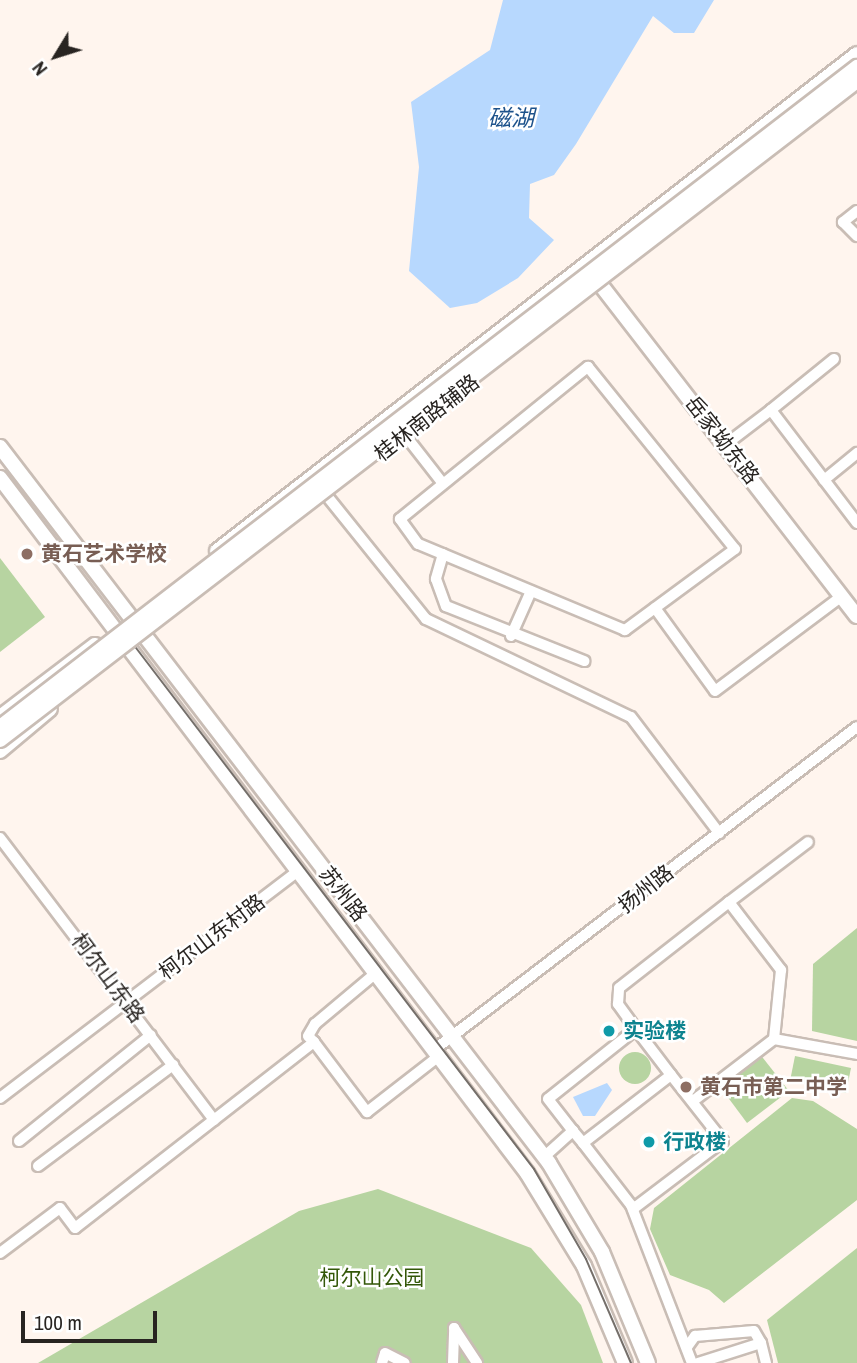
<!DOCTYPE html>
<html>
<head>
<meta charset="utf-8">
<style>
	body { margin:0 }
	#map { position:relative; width:857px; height:1363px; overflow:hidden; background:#fff5ee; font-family:"Archivo Narrow","Noto Sans SC",sans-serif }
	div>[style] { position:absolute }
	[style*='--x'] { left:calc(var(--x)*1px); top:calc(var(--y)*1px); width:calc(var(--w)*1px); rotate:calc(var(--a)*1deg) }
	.green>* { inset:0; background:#b7d4a1 }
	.round { border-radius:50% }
	.water>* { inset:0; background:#b7d8fe }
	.roads { filter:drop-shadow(2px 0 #c9bdb5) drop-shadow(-2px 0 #c9bdb5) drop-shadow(0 2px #c9bdb5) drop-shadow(0 -2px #c9bdb5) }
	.minor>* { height:10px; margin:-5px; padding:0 5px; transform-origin:5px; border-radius:5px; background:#fff }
	.major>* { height:14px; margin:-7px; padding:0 7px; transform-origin:7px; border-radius:7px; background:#fff }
	.tram>* { height:2px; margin:-1px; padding:0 1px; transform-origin:1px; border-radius:1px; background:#756f6a }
	.bridges { filter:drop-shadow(2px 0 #c9bdb5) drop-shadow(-2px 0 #c9bdb5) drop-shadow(0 2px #c9bdb5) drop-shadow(0 -2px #c9bdb5) }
	.major-bridge>* { height:14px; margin:-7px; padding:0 7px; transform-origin:7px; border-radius:7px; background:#fff }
	.dots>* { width:19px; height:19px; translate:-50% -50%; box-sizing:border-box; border:4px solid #fff; border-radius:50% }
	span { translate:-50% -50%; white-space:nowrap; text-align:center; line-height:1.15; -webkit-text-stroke:5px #fff; paint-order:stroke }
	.street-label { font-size:21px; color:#282421 }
	.education-label { font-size:21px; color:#785e54; font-weight:700 }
	.left { translate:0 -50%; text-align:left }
	.culture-label { font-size:21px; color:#0d838f; font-weight:700 }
	.park-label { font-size:21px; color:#335708 }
	.water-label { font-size:23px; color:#1d528b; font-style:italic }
	.north { position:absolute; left:21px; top:21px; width:70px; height:70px; -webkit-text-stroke:5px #fff; paint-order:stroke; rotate:232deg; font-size:19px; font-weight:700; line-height:28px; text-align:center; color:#282421 }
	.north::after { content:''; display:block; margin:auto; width:24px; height:32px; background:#282421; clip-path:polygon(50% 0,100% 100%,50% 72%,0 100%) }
	.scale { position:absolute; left:21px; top:1311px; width:136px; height:32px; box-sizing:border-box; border:4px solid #282421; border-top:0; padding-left:9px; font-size:21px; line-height:24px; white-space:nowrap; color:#282421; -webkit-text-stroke:5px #fff; paint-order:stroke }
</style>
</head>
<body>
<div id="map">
	<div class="green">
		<i style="clip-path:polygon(0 558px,45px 617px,0 652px)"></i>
		<i style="clip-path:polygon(857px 928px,857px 1041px,812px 1031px,813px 964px)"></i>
		<i class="round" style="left:619px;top:1052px;width:32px;height:32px"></i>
		<i style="clip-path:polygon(759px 1053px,789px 1091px,747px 1123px,718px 1084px)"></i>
		<i style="clip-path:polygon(795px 1056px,851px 1068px,846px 1093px,790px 1081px)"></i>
		<i style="clip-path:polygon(792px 1098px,813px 1101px,857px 1129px,857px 1200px,724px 1303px,709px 1290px,670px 1275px,650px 1229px,654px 1208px)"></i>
		<i style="clip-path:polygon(378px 1189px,531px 1248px,581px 1305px,603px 1363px,38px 1363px,299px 1211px)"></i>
		<i style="clip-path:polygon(857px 1248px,857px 1363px,778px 1363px,767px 1320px)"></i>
	</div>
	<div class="water">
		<i style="clip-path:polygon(503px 0,714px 0,694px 33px,674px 33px,653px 16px,576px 144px,554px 175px,530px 184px,529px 218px,554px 240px,518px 278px,477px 303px,450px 308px,409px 271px,419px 167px,411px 102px,490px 50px)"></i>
		<i style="clip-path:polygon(607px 1083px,612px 1090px,595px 1116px,583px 1116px,573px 1097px)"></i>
	</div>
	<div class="roads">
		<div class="minor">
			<i style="--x:857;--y:211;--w:18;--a:142"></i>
			<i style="--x:843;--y:222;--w:20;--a:45"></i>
			<i style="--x:834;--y:359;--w:81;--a:141"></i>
			<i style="--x:771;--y:410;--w:142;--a:52.7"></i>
			<i style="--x:588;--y:367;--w:234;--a:51.1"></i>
			<i style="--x:735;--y:549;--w:137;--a:143.6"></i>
			<i style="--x:625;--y:630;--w:224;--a:-157.4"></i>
			<i style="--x:418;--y:544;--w:31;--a:-126"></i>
			<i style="--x:400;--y:519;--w:242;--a:-39"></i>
			<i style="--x:405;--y:435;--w:58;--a:52"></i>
			<i style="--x:725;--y:445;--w:58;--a:-37.3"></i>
			<i style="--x:824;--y:480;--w:43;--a:-39.3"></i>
			<i style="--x:327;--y:496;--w:158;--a:51.2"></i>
			<i style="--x:426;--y:619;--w:227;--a:25.6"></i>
			<i style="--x:631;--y:717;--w:146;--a:52.8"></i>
			<i style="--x:443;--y:554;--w:26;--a:106"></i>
			<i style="--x:436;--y:579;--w:29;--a:70"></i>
			<i style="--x:446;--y:606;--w:149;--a:21.7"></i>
			<i style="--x:655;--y:608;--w:102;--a:54.1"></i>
			<i style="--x:715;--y:691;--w:159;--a:-36.8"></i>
			<i style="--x:511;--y:636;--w:49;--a:-66"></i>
			<i style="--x:0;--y:838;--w:354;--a:52.8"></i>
			<i style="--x:729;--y:902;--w:99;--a:-37.2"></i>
			<i style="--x:636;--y:1029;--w:31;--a:-126"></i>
			<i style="--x:618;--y:1004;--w:16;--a:-86"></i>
			<i style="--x:619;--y:988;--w:140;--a:-38"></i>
			<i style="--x:729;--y:902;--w:86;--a:52.6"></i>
			<i style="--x:781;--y:970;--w:69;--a:95.8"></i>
			<i style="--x:314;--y:1042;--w:88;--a:52.9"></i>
			<i style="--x:367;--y:1112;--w:91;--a:-37.9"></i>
			<i style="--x:434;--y:1050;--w:532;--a:-37.37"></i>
			<i style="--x:0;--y:1098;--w:373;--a:-37.3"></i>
			<i style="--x:693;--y:1101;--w:102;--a:-37.4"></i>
			<i style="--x:774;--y:1039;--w:84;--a:10.2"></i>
			<i style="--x:19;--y:1141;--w:169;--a:-38.8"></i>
			<i style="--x:583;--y:1143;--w:78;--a:52.3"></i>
			<i style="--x:631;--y:1205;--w:169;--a:68.9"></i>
			<i style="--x:545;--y:1156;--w:38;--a:-42"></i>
			<i style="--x:573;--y:1131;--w:16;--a:50"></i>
			<i style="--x:583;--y:1143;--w:111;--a:-37.7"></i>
			<i style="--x:671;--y:1075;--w:58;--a:-127.3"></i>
			<i style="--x:636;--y:1029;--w:112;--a:141.5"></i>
			<i style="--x:548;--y:1099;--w:41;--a:52"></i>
			<i style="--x:38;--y:1166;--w:169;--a:-36.8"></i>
			<i style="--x:633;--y:1209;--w:113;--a:-37.1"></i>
			<i style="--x:723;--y:1141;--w:84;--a:-128.2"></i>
			<i style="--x:0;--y:1253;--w:75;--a:-36.9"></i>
			<i style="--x:60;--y:1208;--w:25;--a:53"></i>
			<i style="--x:75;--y:1228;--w:303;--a:-37.9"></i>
			<i style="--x:314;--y:1042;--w:8;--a:-135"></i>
			<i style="--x:308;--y:1036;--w:14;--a:-60"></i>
			<i style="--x:315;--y:1024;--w:80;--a:-39.9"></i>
			<i style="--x:687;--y:1347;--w:14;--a:-54"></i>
			<i style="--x:695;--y:1336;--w:59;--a:-4.8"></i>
			<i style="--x:754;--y:1331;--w:14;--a:60"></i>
			<i style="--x:382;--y:1363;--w:10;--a:-73"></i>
			<i style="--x:385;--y:1353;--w:22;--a:27"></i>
			<i style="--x:453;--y:1363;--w:35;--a:-88"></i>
			<i style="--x:454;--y:1328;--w:42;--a:56.7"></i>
			<i style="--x:698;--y:1363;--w:66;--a:-17.6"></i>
			<i style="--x:761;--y:1343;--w:21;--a:76"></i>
		</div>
		<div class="major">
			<i style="--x:590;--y:271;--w:436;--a:52.3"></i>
			<i style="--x:0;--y:447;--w:902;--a:52.52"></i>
			<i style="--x:549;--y:1163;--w:104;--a:59.2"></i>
			<i style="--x:602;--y:1252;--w:120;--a:67.5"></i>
			<i style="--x:0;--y:478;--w:872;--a:52.83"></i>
			<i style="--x:527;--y:1173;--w:109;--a:58.5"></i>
			<i style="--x:584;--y:1266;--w:105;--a:67.1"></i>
			<i style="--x:217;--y:551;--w:810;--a:-37.83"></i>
			<i style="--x:0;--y:717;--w:119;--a:-37.2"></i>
			<i style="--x:0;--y:751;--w:65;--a:-40"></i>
		</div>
	</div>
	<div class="tram">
		<i style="--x:631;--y:1363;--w:113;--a:-113.4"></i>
		<i style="--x:586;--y:1259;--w:104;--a:-120"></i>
		<i style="--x:534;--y:1169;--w:671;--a:-127.37"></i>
		<i style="--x:127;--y:636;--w:924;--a:-37.84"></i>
	</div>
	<div class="bridges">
		<div class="major-bridge">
			<i style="--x:0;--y:727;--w:1082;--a:-37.6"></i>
			<i style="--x:0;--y:740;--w:1081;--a:-37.56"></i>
		</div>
	</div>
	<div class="dots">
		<i style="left:27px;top:554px;background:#8d6e63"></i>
		<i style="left:609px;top:1031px;background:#0f9aa8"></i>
		<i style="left:686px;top:1087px;background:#8d6e63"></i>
		<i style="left:649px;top:1142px;background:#0f9aa8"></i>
	</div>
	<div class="street-label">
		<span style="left:427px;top:418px;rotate:-38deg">桂林南路辅路</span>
		<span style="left:722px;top:440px;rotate:52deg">岳家坳东路</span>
		<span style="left:646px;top:889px;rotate:-38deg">扬州路</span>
		<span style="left:343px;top:894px;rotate:52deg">苏州路</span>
		<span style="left:212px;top:937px;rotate:-37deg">柯尔山东村路</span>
		<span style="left:108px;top:978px;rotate:53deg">柯尔山东路</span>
	</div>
	<div class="education-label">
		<span class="left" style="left:41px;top:554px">黄石艺术学校</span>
		<span class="left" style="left:700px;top:1087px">黄石市第二中学</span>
	</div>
	<div class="culture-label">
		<span class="left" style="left:623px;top:1031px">实验楼</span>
		<span class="left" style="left:663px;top:1142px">行政楼</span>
	</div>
	<div class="park-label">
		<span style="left:372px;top:1278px">柯尔山公园</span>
	</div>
	<div class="water-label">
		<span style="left:511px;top:118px">磁湖</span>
	</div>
	<div class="north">N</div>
	<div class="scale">100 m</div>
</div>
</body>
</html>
